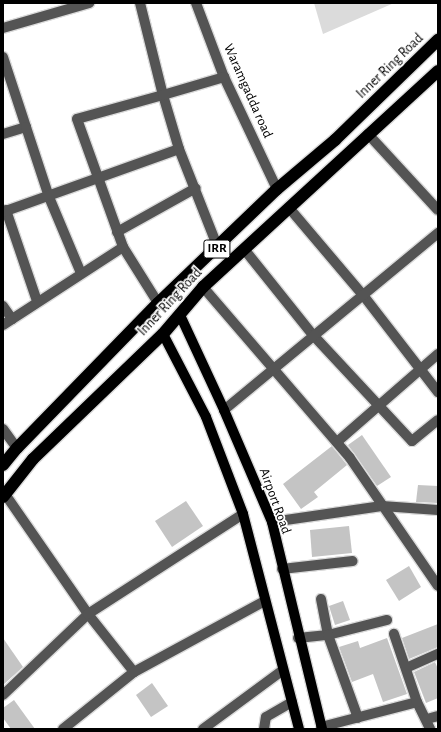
<!DOCTYPE html>
<html>
<head>
<meta charset="utf-8">
<style>
	body { margin:0 }
	#map { position:relative; width:441px; height:732px; overflow:hidden; background:#fff; font-family:"Alegreya Sans",sans-serif }
	div>[style] { position:absolute }
	[style*='--x'] { left:calc(var(--x)*1px); top:calc(var(--y)*1px); width:calc(var(--w)*1px); rotate:calc(var(--a)*1deg) }
	.green>* { inset:0; background:#dbdbdb }
	.building>* { inset:0; background:#c4c4c4 }
	.roads { filter:drop-shadow(1px 0 #dbdbdb) drop-shadow(-1px 0 #dbdbdb) drop-shadow(0 1px #dbdbdb) drop-shadow(0 -1px #dbdbdb) }
	.minor>* { height:10px; margin:-5px; padding:0 5px; transform-origin:5px; border-radius:5px; background:#545454 }
	.major>* { height:10px; margin:-5px; padding:0 5px; transform-origin:5px; border-radius:5px; background:#000 }
	.highway>* { height:12px; margin:-6px; padding:0 6px; transform-origin:6px; border-radius:6px; background:#000 }
	span { translate:-50% -50%; white-space:nowrap; text-align:center; line-height:1.15; -webkit-text-stroke:3.5px #fff; paint-order:stroke }
	.shield-label span { padding:1px 3px; background:#fff; border:1px solid; border-radius:3px; -webkit-text-stroke-width:0 }
	.shield-label { font-size:13px; color:#000; font-weight:700 }
	.street-label { font-size:14px; color:#000 }
	.frame { position:absolute; inset:0; border:4px solid #000; pointer-events:none }
</style>
</head>
<body>
<div id="map">
	<div class="green">
		<i style="clip-path:polygon(314px 3px,394px 3px,323px 34px)"></i>
	</div>
	<div class="building">
		<i style="clip-path:polygon(362px 435px,391px 477px,377px 486px,348px 445px)"></i>
		<i style="clip-path:polygon(332px 446px,347px 465px,314px 492px,318px 497px,301px 509px,283px 484px)"></i>
		<i style="clip-path:polygon(418px 485px,438px 486px,438px 503px,416px 502px)"></i>
		<i style="clip-path:polygon(186px 501px,203px 526px,172px 547px,155px 521px)"></i>
		<i style="clip-path:polygon(349px 526px,352px 553px,312px 557px,310px 530px)"></i>
		<i style="clip-path:polygon(409px 566px,421px 587px,399px 601px,386px 580px)"></i>
		<i style="clip-path:polygon(343px 601px,350px 620px,335px 625px,329px 606px)"></i>
		<i style="clip-path:polygon(438px 624px,438px 647px,409px 659px,402px 638px)"></i>
		<i style="clip-path:polygon(3px 638px,23px 667px,3px 685px)"></i>
		<i style="clip-path:polygon(387px 638px,407px 694px,383px 702px,373px 674px,352px 682px,339px 647px,358px 641px,360px 648px)"></i>
		<i style="clip-path:polygon(435px 662px,438px 669px,438px 698px,426px 703px,414px 672px)"></i>
		<i style="clip-path:polygon(152px 683px,168px 706px,151px 717px,136px 695px)"></i>
		<i style="clip-path:polygon(14px 700px,35px 729px,11px 729px,3px 718px,3px 708px)"></i>
	</div>
	<div class="roads">
		<div class="minor">
			<i style="--x:140;--y:3;--w:95;--a:76"></i>
			<i style="--x:163;--y:95;--w:89;--a:164.4"></i>
			<i style="--x:77;--y:119;--w:136;--a:70.2"></i>
			<i style="--x:123;--y:247;--w:66;--a:58"></i>
			<i style="--x:196;--y:3;--w:79;--a:69.3"></i>
			<i style="--x:224;--y:77;--w:124;--a:64.7"></i>
			<i style="--x:3;--y:28;--w:90;--a:-16.2"></i>
			<i style="--x:3;--y:57;--w:74;--a:71.8"></i>
			<i style="--x:3;--y:134;--w:24;--a:-17"></i>
			<i style="--x:26;--y:127;--w:74;--a:71.8"></i>
			<i style="--x:49;--y:197;--w:82;--a:67.2"></i>
			<i style="--x:368;--y:134;--w:103;--a:47.4"></i>
			<i style="--x:290;--y:209;--w:113;--a:49.7"></i>
			<i style="--x:363;--y:295;--w:123;--a:52.3"></i>
			<i style="--x:6;--y:210;--w:96;--a:71.2"></i>
			<i style="--x:3;--y:212;--w:187;--a:-19.7"></i>
			<i style="--x:117;--y:232;--w:90;--a:-29.1"></i>
			<i style="--x:218;--y:248;--w:106;--a:-111.5"></i>
			<i style="--x:179;--y:149;--w:56;--a:-106.5"></i>
			<i style="--x:163;--y:95;--w:64;--a:-16.4"></i>
			<i style="--x:244;--y:249;--w:110;--a:51.3"></i>
			<i style="--x:313;--y:335;--w:145;--a:47"></i>
			<i style="--x:412;--y:441;--w:33;--a:-39"></i>
			<i style="--x:203;--y:287;--w:225;--a:49.3"></i>
			<i style="--x:350;--y:458;--w:155;--a:55.5"></i>
			<i style="--x:3;--y:306;--w:16;--a:55"></i>
			<i style="--x:3;--y:325;--w:143;--a:-33"></i>
			<i style="--x:224;--y:410;--w:278;--a:-39.6"></i>
			<i style="--x:3;--y:429;--w:24;--a:54"></i>
			<i style="--x:337;--y:442;--w:134;--a:-41.1"></i>
			<i style="--x:5;--y:494;--w:146;--a:55.3"></i>
			<i style="--x:88;--y:614;--w:74;--a:51.6"></i>
			<i style="--x:272;--y:522;--w:111;--a:-8.3"></i>
			<i style="--x:382;--y:506;--w:56;--a:4.1"></i>
			<i style="--x:282;--y:569;--w:71;--a:-6.4"></i>
			<i style="--x:321;--y:599;--w:37;--a:79"></i>
			<i style="--x:328;--y:635;--w:61;--a:-14.3"></i>
			<i style="--x:298;--y:638;--w:30;--a:-6"></i>
			<i style="--x:328;--y:635;--w:88;--a:70.1"></i>
			<i style="--x:406;--y:668;--w:35;--a:-24"></i>
			<i style="--x:3;--y:695;--w:117;--a:-43.6"></i>
			<i style="--x:88;--y:614;--w:184;--a:-32.8"></i>
			<i style="--x:417;--y:702;--w:30;--a:64"></i>
			<i style="--x:427;--y:719;--w:11;--a:-15"></i>
			<i style="--x:321;--y:727;--w:99;--a:-14.6"></i>
			<i style="--x:417;--y:702;--w:72;--a:-108.7"></i>
			<i style="--x:63;--y:729;--w:91;--a:-38.8"></i>
			<i style="--x:134;--y:672;--w:149;--a:-28.5"></i>
			<i style="--x:203;--y:729;--w:99;--a:-36.4"></i>
			<i style="--x:264;--y:729;--w:12;--a:-81"></i>
			<i style="--x:266;--y:717;--w:30;--a:-30"></i>
		</div>
		<div class="major">
			<i style="--x:180;--y:315;--w:105;--a:65.1"></i>
			<i style="--x:224;--y:410;--w:122;--a:66.8"></i>
			<i style="--x:272;--y:522;--w:213;--a:76.4"></i>
			<i style="--x:163;--y:334;--w:93;--a:62.6"></i>
			<i style="--x:206;--y:417;--w:104;--a:69.1"></i>
			<i style="--x:243;--y:514;--w:222;--a:75.4"></i>
		</div>
		<div class="highway">
			<i style="--x:3;--y:465;--w:22;--a:-51"></i>
			<i style="--x:17;--y:448;--w:202;--a:-45.8"></i>
			<i style="--x:158;--y:303;--w:165;--a:-43.8"></i>
			<i style="--x:277;--y:189;--w:76;--a:-40.2"></i>
			<i style="--x:335;--y:140;--w:144;--a:-44.2"></i>
			<i style="--x:3;--y:497;--w:48;--a:-51.7"></i>
			<i style="--x:33;--y:459;--w:180;--a:-43.9"></i>
			<i style="--x:163;--y:334;--w:62;--a:-49.6"></i>
			<i style="--x:203;--y:287;--w:319;--a:-42.6"></i>
		</div>
	</div>
	<div class="shield-label">
		<span style="left:217px;top:249px">IRR</span>
	</div>
	<div class="street-label">
		<span style="left:390px;top:66px;rotate:-44deg">Inner Ring Road</span>
		<span style="left:248px;top:91px;rotate:66deg">Waramgadda road</span>
		<span style="left:170px;top:302px;rotate:-47deg">Inner Ring Road</span>
		<span style="left:275px;top:501px;rotate:70deg">Airport Road</span>
	</div>
	<div class="frame"></div>
</div>
</body>
</html>
